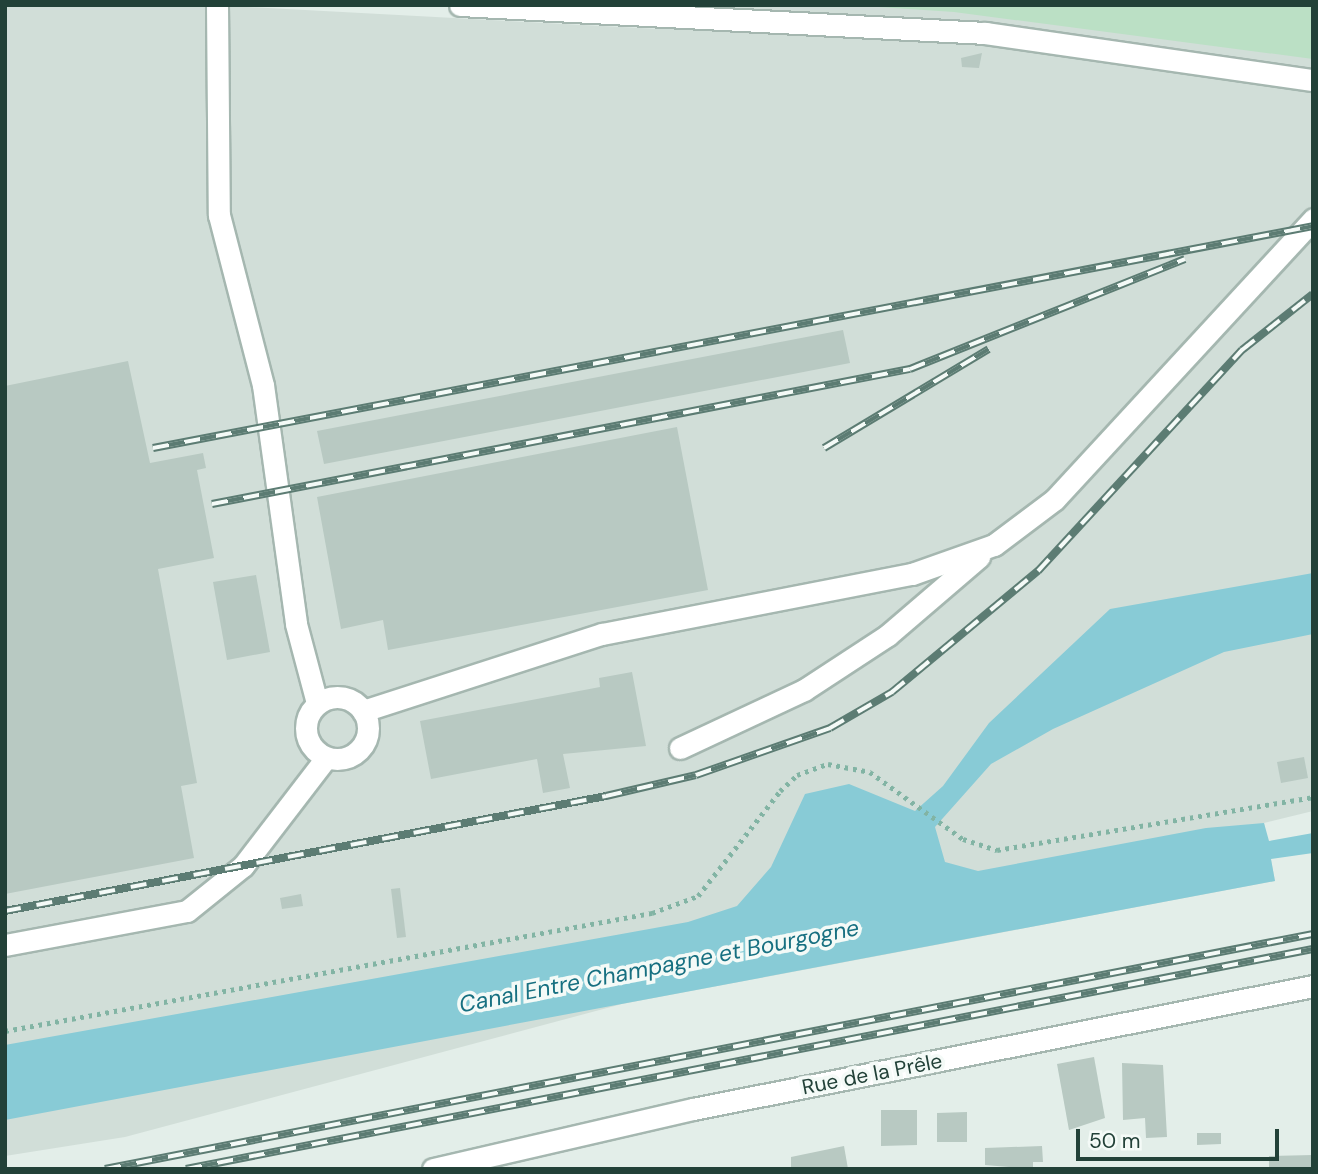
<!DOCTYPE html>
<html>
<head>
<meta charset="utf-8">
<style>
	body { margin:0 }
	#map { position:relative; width:1318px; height:1174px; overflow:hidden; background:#e3eee9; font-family:"DM Sans",sans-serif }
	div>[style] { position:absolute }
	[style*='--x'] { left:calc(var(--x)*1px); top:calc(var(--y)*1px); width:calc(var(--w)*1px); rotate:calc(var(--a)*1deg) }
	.built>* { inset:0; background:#d1ded8 }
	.green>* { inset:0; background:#bbe0c5 }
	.water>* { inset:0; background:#88cbd6 }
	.building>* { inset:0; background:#b8c9c2 }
	.path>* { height:4.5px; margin-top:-2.25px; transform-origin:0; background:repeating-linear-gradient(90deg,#82b4a4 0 3.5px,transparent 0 8.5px) }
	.roads { filter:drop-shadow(2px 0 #a5b7b0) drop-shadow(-2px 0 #a5b7b0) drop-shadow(0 2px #a5b7b0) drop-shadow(0 -2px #a5b7b0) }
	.minor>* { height:21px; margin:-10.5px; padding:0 10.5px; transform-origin:10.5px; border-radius:10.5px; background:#fff }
	.minor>.ring { margin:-10.5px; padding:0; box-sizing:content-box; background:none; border:21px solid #fff; border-radius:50% }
	.rail>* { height:8px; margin-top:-4px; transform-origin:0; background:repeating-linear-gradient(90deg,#f4faf7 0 16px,#5c7c73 0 32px); box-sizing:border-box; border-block:2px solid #5c7c73 }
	span { translate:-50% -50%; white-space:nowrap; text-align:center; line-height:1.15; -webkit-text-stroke:7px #f4faf7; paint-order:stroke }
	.street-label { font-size:21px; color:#224138 }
	.water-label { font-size:23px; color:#177081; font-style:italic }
	.frame { position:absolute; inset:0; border:7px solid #224138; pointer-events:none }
	.scale { position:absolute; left:1076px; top:1129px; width:203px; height:32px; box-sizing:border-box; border:4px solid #224138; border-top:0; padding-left:9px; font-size:21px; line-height:24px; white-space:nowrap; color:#224138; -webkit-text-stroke:5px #f4faf7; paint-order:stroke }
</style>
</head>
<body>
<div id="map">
	<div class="built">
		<i style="clip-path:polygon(5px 5px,210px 5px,660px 29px,720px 5px,1313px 5px,1313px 811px,1264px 823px,1275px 881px,622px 1004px,125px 1137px,5px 1156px)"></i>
	</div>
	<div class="green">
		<i style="clip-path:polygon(849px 5px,1313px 5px,1313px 59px,954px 12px)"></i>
	</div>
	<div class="water">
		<i style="clip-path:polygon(1313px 573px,1313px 634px,1224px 652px,1053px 729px,991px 764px,935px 827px,945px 862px,978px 871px,1206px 828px,1264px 823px,1269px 841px,1313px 833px,1313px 853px,1271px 859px,1275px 881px,5px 1120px,5px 1045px,688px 922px,737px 906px,771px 867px,805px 794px,849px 784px,915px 811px,943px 786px,989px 723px,1110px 609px)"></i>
	</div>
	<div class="building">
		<i style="clip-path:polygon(982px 53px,979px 68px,962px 67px,961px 58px)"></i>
		<i style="clip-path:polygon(843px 330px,850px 363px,324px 464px,317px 431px)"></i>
		<i style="clip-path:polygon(128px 361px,150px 463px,203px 453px,206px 468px,197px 470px,214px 558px,158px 569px,197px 783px,181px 786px,194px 858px,5px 894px,5px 386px)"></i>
		<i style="clip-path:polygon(677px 427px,708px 590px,388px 650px,383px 620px,341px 629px,317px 497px)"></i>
		<i style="clip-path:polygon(256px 575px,270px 652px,227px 660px,213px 582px)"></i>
		<i style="clip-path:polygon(632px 672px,646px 746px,563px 754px,570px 788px,543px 793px,537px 759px,431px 779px,420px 721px,600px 687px,599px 678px)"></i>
		<i style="clip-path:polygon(1304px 757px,1308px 778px,1281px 783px,1277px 762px)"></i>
		<i style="clip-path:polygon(400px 888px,406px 937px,397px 938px,391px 889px)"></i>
		<i style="clip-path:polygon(301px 894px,303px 906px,282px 909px,280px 898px)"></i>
		<i style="clip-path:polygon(1094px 1057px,1105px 1118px,1069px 1130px,1057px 1064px)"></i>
		<i style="clip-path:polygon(1122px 1063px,1163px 1065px,1167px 1137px,1146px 1138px,1145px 1118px,1123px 1120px)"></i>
		<i style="clip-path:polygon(881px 1110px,917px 1110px,917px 1145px,881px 1146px)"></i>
		<i style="clip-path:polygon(967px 1112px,967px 1142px,937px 1142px,937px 1113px)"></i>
		<i style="clip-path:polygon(1197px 1133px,1221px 1133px,1221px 1144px,1197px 1145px)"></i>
		<i style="clip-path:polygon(844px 1146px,848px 1169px,791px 1169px,791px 1157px)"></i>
		<i style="clip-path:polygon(1042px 1146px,1043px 1162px,1033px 1162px,1033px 1169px,985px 1165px,985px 1148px)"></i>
		<i style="clip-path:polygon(1313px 1155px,1313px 1169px,1269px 1169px,1269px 1156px)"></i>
	</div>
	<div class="path">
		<i style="--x:5;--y:1031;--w:658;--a:-10.34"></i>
		<i style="--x:652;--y:913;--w:49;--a:-20.3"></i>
		<i style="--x:698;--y:896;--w:133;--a:-52"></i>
		<i style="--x:780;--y:791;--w:23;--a:-43"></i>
		<i style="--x:797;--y:775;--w:33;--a:-20"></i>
		<i style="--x:828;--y:764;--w:43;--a:10.8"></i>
		<i style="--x:870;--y:772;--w:115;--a:35.8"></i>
		<i style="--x:963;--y:839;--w:36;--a:18"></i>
		<i style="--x:997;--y:850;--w:320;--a:-9.5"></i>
	</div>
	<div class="roads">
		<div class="minor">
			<i style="--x:217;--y:5;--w:210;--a:89.5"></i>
			<i style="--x:219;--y:215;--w:176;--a:75.5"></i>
			<i style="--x:263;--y:385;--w:241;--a:82.1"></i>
			<i style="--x:296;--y:624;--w:82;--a:75.1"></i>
			<i style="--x:460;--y:5;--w:526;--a:3.05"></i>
			<i style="--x:985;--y:33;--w:331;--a:8.2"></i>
			<i class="ring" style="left:306px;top:697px;width:41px;height:41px"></i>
			<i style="--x:363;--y:711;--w:251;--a:-17.9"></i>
			<i style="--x:602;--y:634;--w:316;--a:-11"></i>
			<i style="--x:912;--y:574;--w:87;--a:-19.5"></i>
			<i style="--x:994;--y:545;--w:76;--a:-37"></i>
			<i style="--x:1055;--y:499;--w:381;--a:-47.3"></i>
			<i style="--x:680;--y:748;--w:137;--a:-25.1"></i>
			<i style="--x:804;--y:690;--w:100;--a:-33.2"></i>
			<i style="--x:888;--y:635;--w:120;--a:-40.6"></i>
			<i style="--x:5;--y:945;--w:185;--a:-10.6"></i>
			<i style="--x:187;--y:911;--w:72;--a:-38.8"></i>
			<i style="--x:243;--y:866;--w:136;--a:-52.5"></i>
			<i style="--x:433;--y:1169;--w:267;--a:-13"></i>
			<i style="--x:693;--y:1109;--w:632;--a:-11.22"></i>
		</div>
	</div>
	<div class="rail">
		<i style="--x:153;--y:448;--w:1181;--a:-10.83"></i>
		<i style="--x:824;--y:448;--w:192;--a:-31"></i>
		<i style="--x:212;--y:504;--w:711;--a:-10.95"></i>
		<i style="--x:910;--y:369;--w:296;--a:-21.8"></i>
		<i style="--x:5;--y:911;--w:612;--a:-10.83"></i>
		<i style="--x:606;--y:796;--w:92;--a:-13.1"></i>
		<i style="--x:696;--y:775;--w:142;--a:-19.3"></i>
		<i style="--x:830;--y:728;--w:72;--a:-30.1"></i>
		<i style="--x:892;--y:692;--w:190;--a:-39.7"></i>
		<i style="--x:1038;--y:571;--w:301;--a:-47.3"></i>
		<i style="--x:1242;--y:350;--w:90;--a:-38.3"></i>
		<i style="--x:105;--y:1169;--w:1231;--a:-11.01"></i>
		<i style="--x:186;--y:1169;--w:1148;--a:-11.05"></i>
	</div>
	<div class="street-label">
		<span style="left:872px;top:1074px;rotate:-11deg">Rue de la Prêle</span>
	</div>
	<div class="water-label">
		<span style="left:659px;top:966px;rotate:-11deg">Canal Entre Champagne et Bourgogne</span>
	</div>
	<div class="frame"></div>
	<div class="scale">50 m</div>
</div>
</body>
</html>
